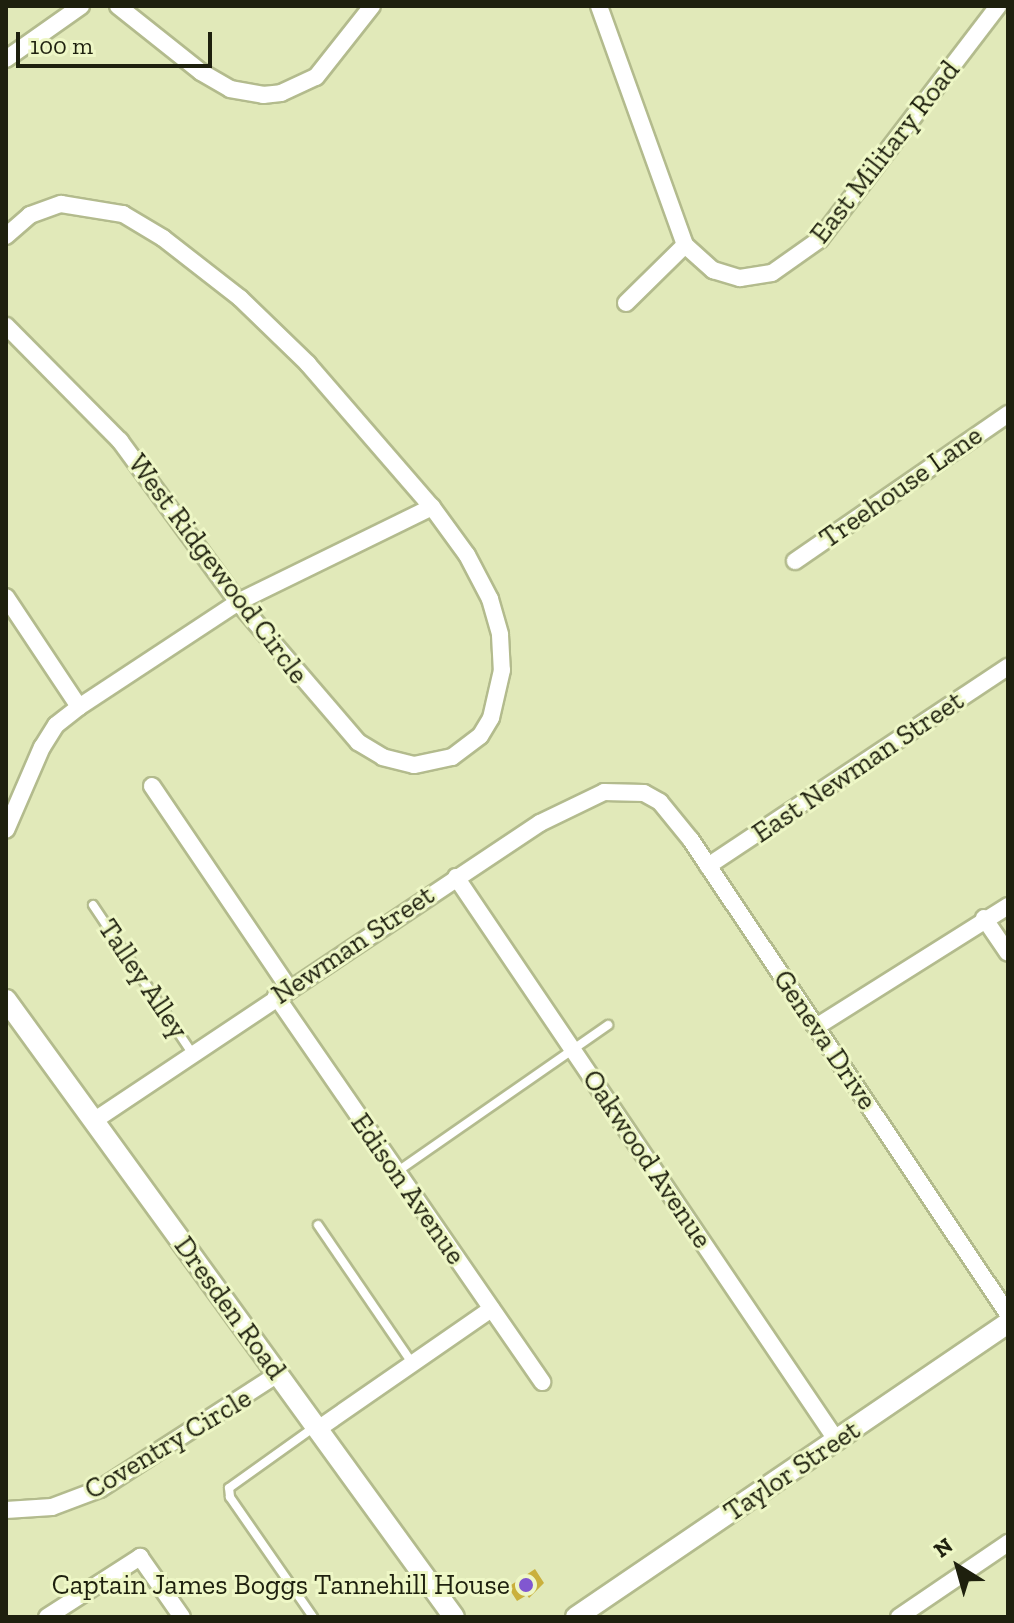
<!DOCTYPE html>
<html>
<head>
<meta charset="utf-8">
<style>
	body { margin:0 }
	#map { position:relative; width:1014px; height:1623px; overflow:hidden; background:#e1e9b9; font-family:"Zilla Slab",serif }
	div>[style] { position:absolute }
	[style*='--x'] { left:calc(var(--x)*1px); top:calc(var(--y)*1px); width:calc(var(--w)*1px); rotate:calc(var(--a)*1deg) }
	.building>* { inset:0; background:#cab03c }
	.roads { filter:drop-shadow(2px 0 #b3bb8d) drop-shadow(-2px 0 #b3bb8d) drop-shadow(0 2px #b3bb8d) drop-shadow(0 -2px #b3bb8d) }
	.service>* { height:8px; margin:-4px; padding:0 4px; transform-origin:4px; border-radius:4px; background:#fff }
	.minor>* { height:16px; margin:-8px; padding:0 8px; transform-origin:8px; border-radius:8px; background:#fff }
	.tertiary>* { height:20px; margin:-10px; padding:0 10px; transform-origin:10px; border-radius:10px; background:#fff }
	.dots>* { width:22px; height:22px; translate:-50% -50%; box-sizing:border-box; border:4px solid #eef7c6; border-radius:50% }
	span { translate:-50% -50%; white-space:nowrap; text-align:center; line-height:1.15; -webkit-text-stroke:6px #eef7c6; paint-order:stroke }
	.street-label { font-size:28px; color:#1e200e }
	.poi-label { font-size:28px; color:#1e200e }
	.right { translate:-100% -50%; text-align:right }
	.frame { position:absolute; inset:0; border:8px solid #1e200e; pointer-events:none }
	.north { position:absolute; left:918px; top:1527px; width:80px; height:80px; -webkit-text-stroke:6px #eef7c6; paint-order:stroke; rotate:323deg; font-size:22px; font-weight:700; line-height:32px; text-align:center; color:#1e200e }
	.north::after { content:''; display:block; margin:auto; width:28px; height:36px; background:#1e200e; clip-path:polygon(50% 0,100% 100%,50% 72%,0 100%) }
	.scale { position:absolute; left:16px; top:32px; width:196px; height:36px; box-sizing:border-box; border:4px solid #1e200e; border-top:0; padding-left:10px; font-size:24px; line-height:28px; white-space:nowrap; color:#1e200e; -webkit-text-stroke:6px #eef7c6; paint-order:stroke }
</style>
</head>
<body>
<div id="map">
	<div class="building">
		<i style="clip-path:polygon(535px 1569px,544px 1583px,529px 1598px,527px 1595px,517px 1601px,508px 1587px)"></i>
	</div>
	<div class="roads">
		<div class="service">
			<i style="--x:93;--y:905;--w:178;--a:56.2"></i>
			<i style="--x:398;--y:1171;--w:256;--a:-34.8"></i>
			<i style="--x:318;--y:1225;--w:167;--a:55.7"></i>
			<i style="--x:313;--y:1617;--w:146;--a:-124.7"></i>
			<i style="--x:230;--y:1497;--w:9;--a:-96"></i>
			<i style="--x:229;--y:1488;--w:107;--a:-35.5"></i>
		</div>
		<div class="minor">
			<i style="--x:118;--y:6;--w:106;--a:38.5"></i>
			<i style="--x:201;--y:72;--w:34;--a:30"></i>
			<i style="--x:230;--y:89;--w:34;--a:10"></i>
			<i style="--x:263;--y:95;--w:18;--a:-6"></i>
			<i style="--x:281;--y:93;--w:38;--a:-25"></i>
			<i style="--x:316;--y:77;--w:90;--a:-51.7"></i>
			<i style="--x:599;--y:6;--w:254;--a:70.2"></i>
			<i style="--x:685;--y:245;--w:38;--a:42"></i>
			<i style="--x:713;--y:270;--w:28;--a:17"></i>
			<i style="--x:740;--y:278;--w:32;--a:-9"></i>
			<i style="--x:772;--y:273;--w:59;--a:-35.3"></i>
			<i style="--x:820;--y:239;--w:293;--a:-52.6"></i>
			<i style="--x:6;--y:59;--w:92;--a:-35.2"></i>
			<i style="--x:6;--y:236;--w:32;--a:-41"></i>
			<i style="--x:30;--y:215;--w:33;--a:-20"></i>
			<i style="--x:61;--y:204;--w:63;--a:9.2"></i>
			<i style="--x:123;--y:214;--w:47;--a:31"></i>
			<i style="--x:163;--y:238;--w:98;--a:37.9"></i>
			<i style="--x:240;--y:298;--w:95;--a:44.1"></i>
			<i style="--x:308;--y:364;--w:189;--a:49.1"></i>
			<i style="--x:432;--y:507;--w:59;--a:53.9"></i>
			<i style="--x:467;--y:555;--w:50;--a:62.4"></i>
			<i style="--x:490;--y:599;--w:37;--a:74"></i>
			<i style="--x:500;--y:635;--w:35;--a:87"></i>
			<i style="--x:502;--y:670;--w:49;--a:102.9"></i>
			<i style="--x:491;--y:718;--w:21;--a:121"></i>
			<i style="--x:480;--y:736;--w:35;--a:143"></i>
			<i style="--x:452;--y:757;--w:39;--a:168"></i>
			<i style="--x:414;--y:765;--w:32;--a:-166"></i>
			<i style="--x:383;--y:757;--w:29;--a:-149"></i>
			<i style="--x:358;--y:742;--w:184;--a:-130.6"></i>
			<i style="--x:238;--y:602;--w:200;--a:-126.2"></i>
			<i style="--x:120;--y:441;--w:162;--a:-134.7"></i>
			<i style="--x:626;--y:303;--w:83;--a:-44.5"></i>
			<i style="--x:795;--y:561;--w:259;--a:-34.6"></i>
			<i style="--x:6;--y:597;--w:132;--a:56.4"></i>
			<i style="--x:79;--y:707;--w:29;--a:142"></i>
			<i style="--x:56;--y:725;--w:26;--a:122"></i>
			<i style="--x:42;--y:747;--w:90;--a:113.4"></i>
			<i style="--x:79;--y:707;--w:191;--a:-33.4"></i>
			<i style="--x:238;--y:602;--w:216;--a:-26.1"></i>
			<i style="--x:152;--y:786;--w:243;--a:55.9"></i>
			<i style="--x:708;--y:866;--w:360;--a:-33.6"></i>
			<i style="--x:456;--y:877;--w:681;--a:55.96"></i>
			<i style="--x:984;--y:918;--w:42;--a:55.6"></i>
			<i style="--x:276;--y:996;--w:469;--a:55.4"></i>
			<i style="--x:816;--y:1027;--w:227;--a:-32.2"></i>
			<i style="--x:95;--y:1120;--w:535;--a:-33.72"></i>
			<i style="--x:540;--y:823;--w:71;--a:-25.8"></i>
			<i style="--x:604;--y:792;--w:40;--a:1.4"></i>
			<i style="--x:644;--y:793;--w:18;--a:29"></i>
			<i style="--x:660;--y:802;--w:49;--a:50.8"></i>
			<i style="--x:691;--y:840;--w:570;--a:56.23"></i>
			<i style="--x:318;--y:1429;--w:211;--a:-34.7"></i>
			<i style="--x:6;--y:1510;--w:46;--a:-3.7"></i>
			<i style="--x:52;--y:1507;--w:51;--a:-20.6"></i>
			<i style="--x:100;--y:1489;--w:212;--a:-32.9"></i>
			<i style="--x:47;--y:1617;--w:111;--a:-32.8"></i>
			<i style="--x:140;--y:1557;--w:73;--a:55"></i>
			<i style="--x:899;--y:1617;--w:132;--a:-34.2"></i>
		</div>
		<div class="tertiary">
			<i style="--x:6;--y:1000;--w:762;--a:54.02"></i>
			<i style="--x:576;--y:1617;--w:523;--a:-34.24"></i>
		</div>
	</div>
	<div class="dots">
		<i style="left:526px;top:1585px;background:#8157d0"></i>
	</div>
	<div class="street-label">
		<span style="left:885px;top:152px;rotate:-52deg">East Military Road</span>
		<span style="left:901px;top:487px;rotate:-35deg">Treehouse Lane</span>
		<span style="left:218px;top:569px;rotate:53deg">West Ridgewood Circle</span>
		<span style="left:858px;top:767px;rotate:-34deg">East Newman Street</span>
		<span style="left:353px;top:945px;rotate:-34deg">Newman Street</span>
		<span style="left:143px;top:979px;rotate:56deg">Talley Alley</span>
		<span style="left:825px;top:1040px;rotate:56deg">Geneva Drive</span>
		<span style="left:647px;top:1159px;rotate:56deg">Oakwood Avenue</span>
		<span style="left:408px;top:1189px;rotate:55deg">Edison Avenue</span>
		<span style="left:230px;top:1308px;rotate:54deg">Dresden Road</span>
		<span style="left:168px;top:1444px;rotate:-31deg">Coventry Circle</span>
		<span style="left:792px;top:1471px;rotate:-34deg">Taylor Street</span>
	</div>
	<div class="poi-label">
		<span class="right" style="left:510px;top:1585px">Captain James Boggs Tannehill House</span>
	</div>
	<div class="frame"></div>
	<div class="north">N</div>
	<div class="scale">100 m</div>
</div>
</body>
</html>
